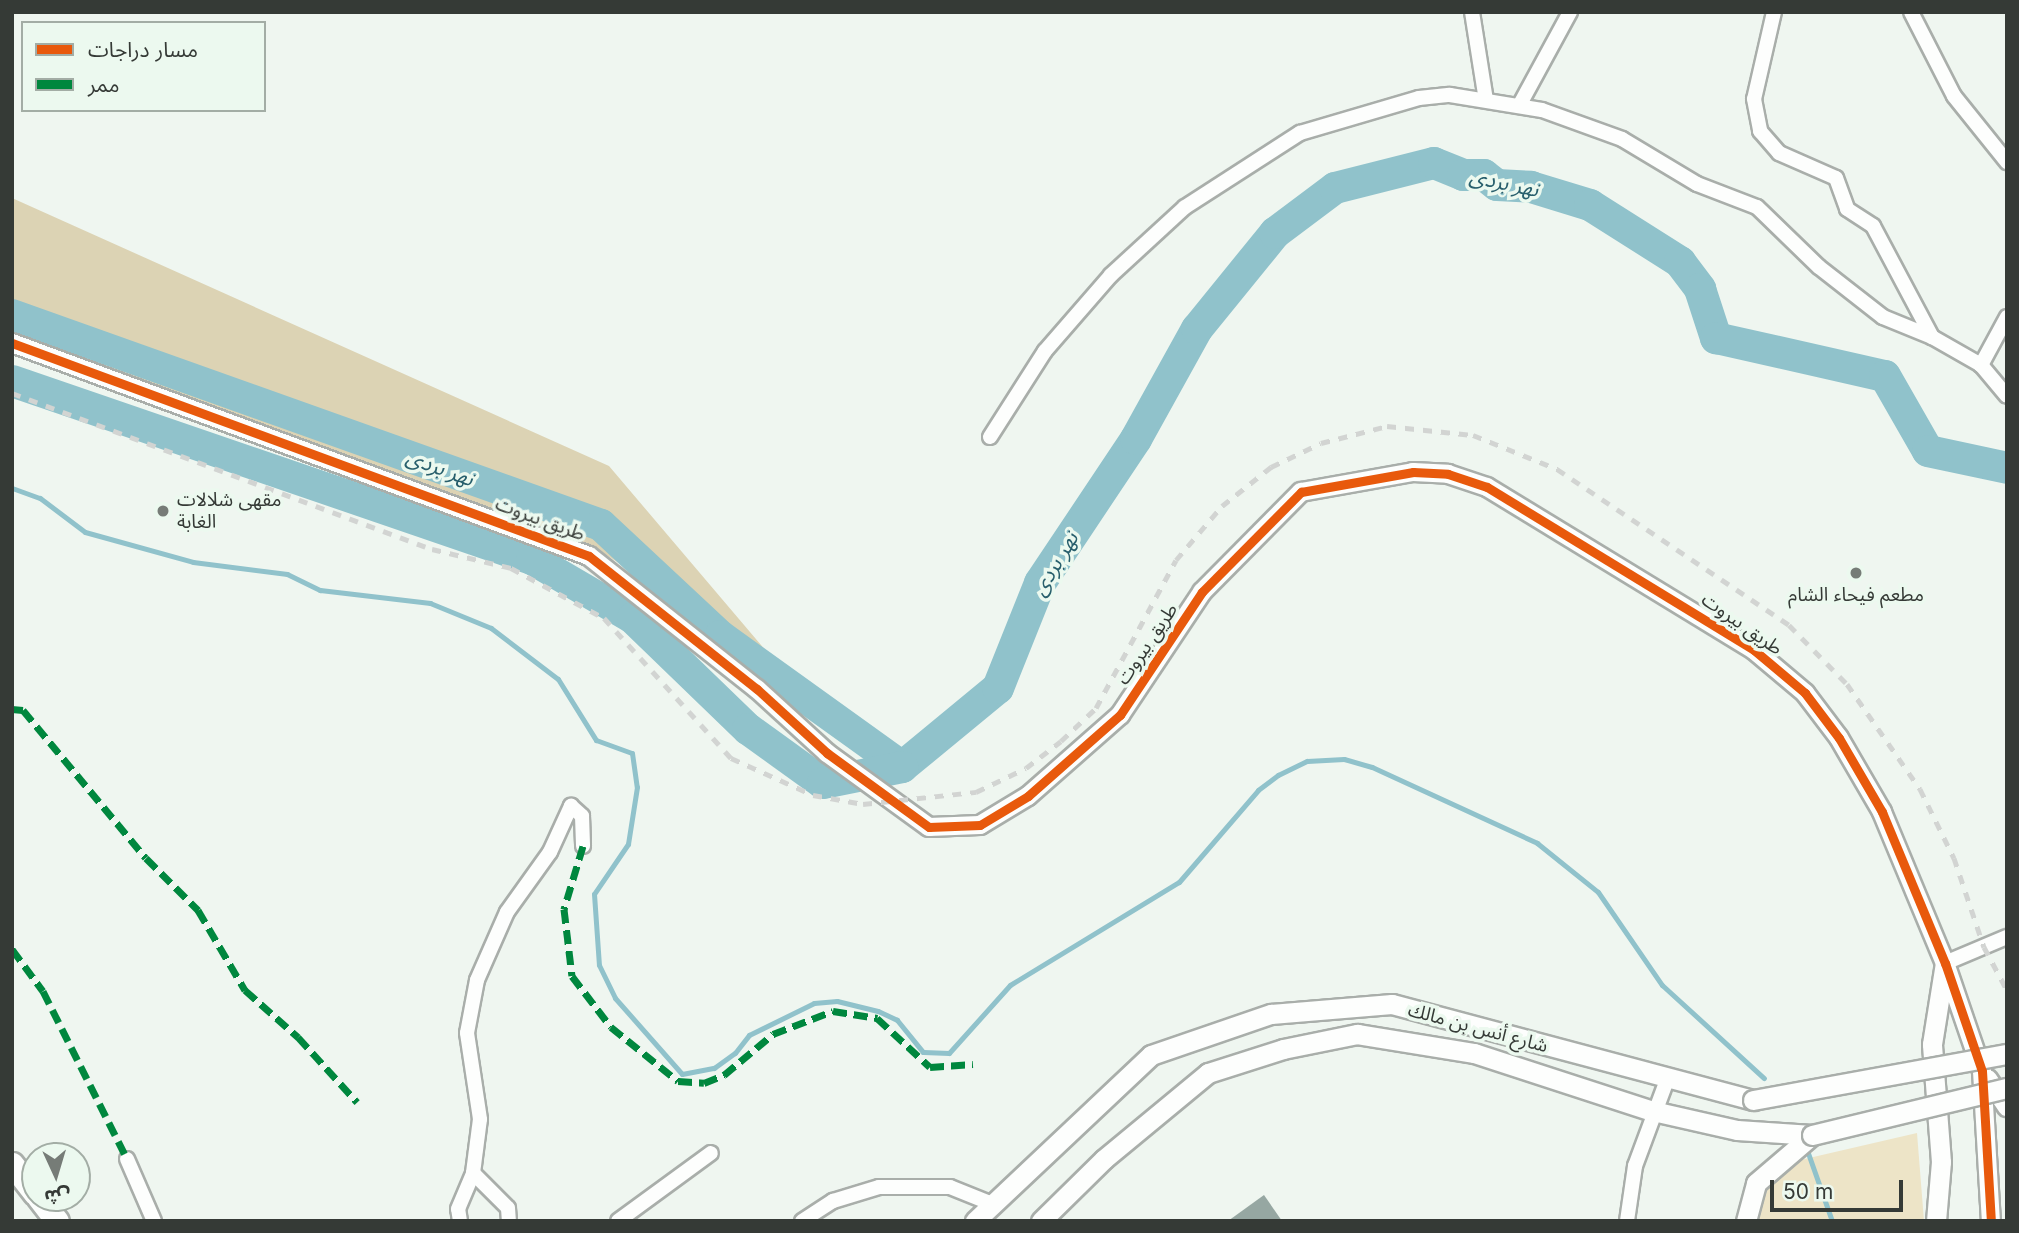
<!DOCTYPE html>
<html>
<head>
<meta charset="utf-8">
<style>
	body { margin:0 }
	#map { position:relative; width:2019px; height:1233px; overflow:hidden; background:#eff6f0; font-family:Inter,"Noto Sans Arabic",sans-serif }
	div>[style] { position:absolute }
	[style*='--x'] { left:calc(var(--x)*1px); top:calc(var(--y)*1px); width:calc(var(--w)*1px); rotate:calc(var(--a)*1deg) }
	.green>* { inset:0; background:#ede4c7 }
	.forest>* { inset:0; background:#dcd3b4 }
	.stream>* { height:5px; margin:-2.5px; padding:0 2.5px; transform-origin:2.5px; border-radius:2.5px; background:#90c2cb }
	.river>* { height:32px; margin:-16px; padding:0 16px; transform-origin:16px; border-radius:16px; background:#90c2cb }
	.building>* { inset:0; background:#96a7a2 }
	.roads { filter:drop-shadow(2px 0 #a9aeaa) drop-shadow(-2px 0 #a9aeaa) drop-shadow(0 2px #a9aeaa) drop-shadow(0 -2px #a9aeaa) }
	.minor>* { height:14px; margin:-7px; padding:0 7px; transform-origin:7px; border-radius:7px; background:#fdfefd }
	.tertiary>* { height:18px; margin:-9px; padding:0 9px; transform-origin:9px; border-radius:9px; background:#fdfefd }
	.secondary>* { height:19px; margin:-9.5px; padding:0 9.5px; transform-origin:9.5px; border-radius:9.5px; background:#fdfefd }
	.primary>* { height:23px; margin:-11.5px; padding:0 11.5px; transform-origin:11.5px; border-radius:11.5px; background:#fdfefd }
	.rail>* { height:5px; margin-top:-2.5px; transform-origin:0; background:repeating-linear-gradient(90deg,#d2d4d2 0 9px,transparent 0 18px) }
	.bridges { filter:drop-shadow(2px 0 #a9aeaa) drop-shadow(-2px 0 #a9aeaa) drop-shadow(0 2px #a9aeaa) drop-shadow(0 -2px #a9aeaa) }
	.secondary-bridge>* { height:19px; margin:-9.5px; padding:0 9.5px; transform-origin:9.5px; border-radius:9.5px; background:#fdfefd }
	.quiet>* { height:7px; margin-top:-3.5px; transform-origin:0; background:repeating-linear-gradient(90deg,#00873e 0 14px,transparent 0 21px) }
	.cycleway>* { height:9px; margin:-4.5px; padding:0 4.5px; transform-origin:4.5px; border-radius:4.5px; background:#e8590c }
	.dots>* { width:19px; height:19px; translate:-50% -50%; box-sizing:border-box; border:4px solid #ecf9ef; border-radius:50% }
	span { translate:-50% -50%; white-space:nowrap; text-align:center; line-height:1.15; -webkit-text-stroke:7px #ecf9ef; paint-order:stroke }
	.poi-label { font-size:19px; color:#353a36 }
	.left { translate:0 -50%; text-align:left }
	.street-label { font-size:19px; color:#353a36 }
	.water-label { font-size:21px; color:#285f6c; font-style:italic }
	.frame { position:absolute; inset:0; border:14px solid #353a36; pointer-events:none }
	.legend { position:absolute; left:21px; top:21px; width:245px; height:91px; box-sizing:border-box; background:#ecf9ef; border:2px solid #a3ada5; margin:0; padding:9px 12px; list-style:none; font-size:21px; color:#353a36 }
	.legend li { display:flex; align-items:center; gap:14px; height:35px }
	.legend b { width:35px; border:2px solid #a3ada5 }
	.north { position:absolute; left:21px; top:1142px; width:70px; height:70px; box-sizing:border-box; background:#ecf9ef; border:2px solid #a3ada5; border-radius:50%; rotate:176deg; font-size:19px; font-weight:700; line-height:28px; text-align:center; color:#353a36 }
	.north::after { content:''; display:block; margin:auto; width:24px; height:32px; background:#767c77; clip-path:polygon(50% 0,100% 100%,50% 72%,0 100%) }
	.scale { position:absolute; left:1770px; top:1180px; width:133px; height:32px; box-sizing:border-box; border:4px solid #353a36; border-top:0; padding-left:9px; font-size:21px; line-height:24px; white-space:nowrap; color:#353a36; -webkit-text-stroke:5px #ecf9ef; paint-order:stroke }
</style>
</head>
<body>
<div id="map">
	<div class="green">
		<i style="clip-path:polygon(1917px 1133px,1924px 1221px,1755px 1221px,1771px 1181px,1796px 1161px)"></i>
	</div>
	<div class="forest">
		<i style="clip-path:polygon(12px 198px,609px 466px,806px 698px,691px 611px,593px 546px,12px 331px)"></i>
	</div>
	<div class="stream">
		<i style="--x:12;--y:488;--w:30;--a:20"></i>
		<i style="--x:40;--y:498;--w:56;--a:37.1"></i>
		<i style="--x:85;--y:532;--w:112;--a:15.5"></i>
		<i style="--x:193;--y:562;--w:95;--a:7.3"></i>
		<i style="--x:287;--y:574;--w:37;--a:26"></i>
		<i style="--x:320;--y:590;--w:111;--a:6.7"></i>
		<i style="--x:430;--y:603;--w:66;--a:22.3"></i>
		<i style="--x:491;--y:628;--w:84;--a:37.3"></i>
		<i style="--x:558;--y:679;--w:72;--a:58.1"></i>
		<i style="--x:596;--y:740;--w:38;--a:20"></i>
		<i style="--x:632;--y:753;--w:34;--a:82"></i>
		<i style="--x:637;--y:787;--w:58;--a:99"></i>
		<i style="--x:628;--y:844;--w:60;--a:124.2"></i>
		<i style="--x:594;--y:894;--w:71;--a:86"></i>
		<i style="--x:599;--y:965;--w:37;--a:64"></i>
		<i style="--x:615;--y:998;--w:101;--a:48.6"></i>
		<i style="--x:682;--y:1074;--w:33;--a:-11"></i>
		<i style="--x:714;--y:1068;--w:26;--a:-36"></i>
		<i style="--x:735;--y:1053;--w:23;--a:-52"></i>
		<i style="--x:749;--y:1035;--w:72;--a:-26.2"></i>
		<i style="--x:814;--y:1003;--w:23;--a:-5"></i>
		<i style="--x:837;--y:1001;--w:42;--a:13.7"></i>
		<i style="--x:878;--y:1011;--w:21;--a:25"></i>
		<i style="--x:897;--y:1020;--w:41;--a:50.9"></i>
		<i style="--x:923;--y:1052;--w:26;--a:2"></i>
		<i style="--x:949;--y:1053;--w:91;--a:-48.1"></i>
		<i style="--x:1010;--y:985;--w:198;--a:-31.4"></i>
		<i style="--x:1179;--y:882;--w:121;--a:-49.3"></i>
		<i style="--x:1258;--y:790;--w:25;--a:-37"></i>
		<i style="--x:1278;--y:775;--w:32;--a:-26"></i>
		<i style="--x:1307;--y:761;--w:37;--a:-3"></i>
		<i style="--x:1344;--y:759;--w:29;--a:16"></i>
		<i style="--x:1372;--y:767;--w:182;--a:24.7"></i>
		<i style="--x:1537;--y:843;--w:78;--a:38.8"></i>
		<i style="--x:1598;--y:892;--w:113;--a:55.5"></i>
		<i style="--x:1662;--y:985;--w:138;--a:42.4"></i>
		<i style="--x:1808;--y:1153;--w:72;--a:70.6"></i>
	</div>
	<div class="river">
		<i style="--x:12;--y:315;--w:625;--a:19.62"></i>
		<i style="--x:601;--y:525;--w:163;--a:43"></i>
		<i style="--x:720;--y:636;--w:224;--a:35.7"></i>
		<i style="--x:902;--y:767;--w:124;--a:-39.5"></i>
		<i style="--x:998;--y:688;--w:113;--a:-68.2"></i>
		<i style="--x:1040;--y:583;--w:173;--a:-56.3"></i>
		<i style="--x:1136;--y:439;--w:126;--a:-61"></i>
		<i style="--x:1197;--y:329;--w:124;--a:-50.9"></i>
		<i style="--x:1275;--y:233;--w:75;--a:-36.9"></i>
		<i style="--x:1335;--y:188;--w:102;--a:-14.2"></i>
		<i style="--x:1434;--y:163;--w:31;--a:22"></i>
		<i style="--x:1463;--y:175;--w:21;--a:0"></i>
		<i style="--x:1484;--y:175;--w:16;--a:38"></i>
		<i style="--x:1497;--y:185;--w:34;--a:3"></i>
		<i style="--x:1531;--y:187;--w:62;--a:17"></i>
		<i style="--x:1590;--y:205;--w:107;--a:32.3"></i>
		<i style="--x:1680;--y:262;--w:34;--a:53"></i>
		<i style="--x:1700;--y:289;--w:52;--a:71.9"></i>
		<i style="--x:1716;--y:338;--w:173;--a:12.7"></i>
		<i style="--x:1885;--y:376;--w:86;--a:60.2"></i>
		<i style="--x:1928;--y:451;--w:81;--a:12.1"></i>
		<i style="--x:12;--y:381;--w:550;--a:18.9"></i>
		<i style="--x:532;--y:559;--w:117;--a:30.3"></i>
		<i style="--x:633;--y:618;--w:160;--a:44"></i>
		<i style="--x:748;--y:729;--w:92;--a:35.8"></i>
		<i style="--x:823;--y:783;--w:81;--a:-11.4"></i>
	</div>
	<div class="building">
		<i style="clip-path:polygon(1264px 1195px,1282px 1221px,1228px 1221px)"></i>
	</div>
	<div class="roads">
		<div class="minor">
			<i style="--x:1472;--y:12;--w:89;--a:81"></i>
			<i style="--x:1774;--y:12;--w:89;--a:102.9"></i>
			<i style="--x:1754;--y:99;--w:33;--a:79"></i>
			<i style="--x:1760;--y:131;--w:29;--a:49"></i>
			<i style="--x:1779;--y:153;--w:62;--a:23.7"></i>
			<i style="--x:1836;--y:178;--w:33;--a:70"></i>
			<i style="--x:1847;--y:209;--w:31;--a:33"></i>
			<i style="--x:1873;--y:226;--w:126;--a:62"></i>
			<i style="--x:1932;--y:337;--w:56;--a:29.7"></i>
			<i style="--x:1911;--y:12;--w:94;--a:62.9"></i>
			<i style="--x:1954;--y:96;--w:85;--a:51.2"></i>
			<i style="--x:1519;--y:106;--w:107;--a:-61.5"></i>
			<i style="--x:2007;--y:317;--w:55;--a:118.4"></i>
			<i style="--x:1981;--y:365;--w:40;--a:50"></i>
			<i style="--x:990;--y:437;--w:102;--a:-57.4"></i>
			<i style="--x:1045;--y:351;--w:101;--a:-49"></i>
			<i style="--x:1111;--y:275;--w:100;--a:-42.6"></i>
			<i style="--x:1185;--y:207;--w:137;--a:-32.8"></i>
			<i style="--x:1300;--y:133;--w:124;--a:-16.4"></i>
			<i style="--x:1419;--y:98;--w:31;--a:-6"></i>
			<i style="--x:1450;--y:95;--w:93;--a:9.3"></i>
			<i style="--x:1542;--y:110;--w:85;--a:19.9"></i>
			<i style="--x:1622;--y:139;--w:87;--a:31"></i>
			<i style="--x:1697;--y:184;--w:64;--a:21"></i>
			<i style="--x:1757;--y:207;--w:86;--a:44.1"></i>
			<i style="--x:1819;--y:267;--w:81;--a:38"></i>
			<i style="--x:1883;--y:317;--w:53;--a:22.2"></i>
			<i style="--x:1945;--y:963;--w:67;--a:-22.8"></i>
			<i style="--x:127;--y:1159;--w:68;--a:66.5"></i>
			<i style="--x:473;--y:1173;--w:49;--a:45"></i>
			<i style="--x:508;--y:1208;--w:13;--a:86"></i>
			<i style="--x:460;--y:1221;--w:12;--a:-99"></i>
			<i style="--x:458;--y:1209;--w:39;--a:-67"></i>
			<i style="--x:473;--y:1173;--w:54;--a:-82.6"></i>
			<i style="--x:480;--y:1119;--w:87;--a:-98.6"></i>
			<i style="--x:467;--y:1033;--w:54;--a:-79.3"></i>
			<i style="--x:477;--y:980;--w:74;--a:-66.2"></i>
			<i style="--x:507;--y:912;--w:74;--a:-54.4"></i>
			<i style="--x:550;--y:852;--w:51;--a:-65.5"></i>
			<i style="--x:571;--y:806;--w:15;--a:42"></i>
			<i style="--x:582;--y:816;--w:30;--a:88"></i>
			<i style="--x:618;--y:1221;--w:115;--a:-36.2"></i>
			<i style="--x:802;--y:1221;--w:37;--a:-33"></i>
			<i style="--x:833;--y:1201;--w:48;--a:-16.9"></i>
			<i style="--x:879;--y:1187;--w:71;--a:0"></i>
			<i style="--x:950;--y:1187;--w:45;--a:22"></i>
			<i style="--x:1627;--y:1221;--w:56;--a:-81.7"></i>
			<i style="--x:1635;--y:1166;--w:92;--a:-69.6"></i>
		</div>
		<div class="tertiary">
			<i style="--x:12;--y:343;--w:615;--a:20.26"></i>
			<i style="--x:589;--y:556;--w:214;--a:38.4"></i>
			<i style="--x:757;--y:689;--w:95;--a:42.4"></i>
			<i style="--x:827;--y:753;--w:126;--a:36"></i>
			<i style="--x:929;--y:827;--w:51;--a:-2.2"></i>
			<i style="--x:980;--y:825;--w:56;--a:-31.1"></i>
			<i style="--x:1028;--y:796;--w:123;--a:-41.4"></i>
			<i style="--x:1120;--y:715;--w:148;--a:-56.3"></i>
			<i style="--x:1202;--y:592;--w:141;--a:-45.3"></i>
			<i style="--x:1301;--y:492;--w:114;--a:-10.1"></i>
			<i style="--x:1413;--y:472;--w:35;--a:3"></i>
			<i style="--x:1448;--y:474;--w:41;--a:18.4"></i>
			<i style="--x:1487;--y:487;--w:313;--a:31.4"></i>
			<i style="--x:1754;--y:650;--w:67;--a:40.1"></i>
			<i style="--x:1805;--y:693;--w:56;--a:52.9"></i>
			<i style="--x:1839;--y:738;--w:86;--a:59.8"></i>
			<i style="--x:1882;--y:812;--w:164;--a:67.4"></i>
			<i style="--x:1945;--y:963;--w:114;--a:71.1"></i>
			<i style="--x:1982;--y:1071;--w:150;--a:86.6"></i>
			<i style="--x:1988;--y:1079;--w:34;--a:56"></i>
		</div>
		<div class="secondary">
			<i style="--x:975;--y:1221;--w:242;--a:-43.3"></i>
			<i style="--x:1151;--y:1055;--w:127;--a:-18.9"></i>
			<i style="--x:1271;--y:1014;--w:121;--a:-4.7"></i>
			<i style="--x:1392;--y:1004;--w:374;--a:14.9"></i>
			<i style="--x:1041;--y:1221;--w:88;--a:-44.5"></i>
			<i style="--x:1104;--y:1159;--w:135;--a:-39.6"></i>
			<i style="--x:1208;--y:1073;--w:79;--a:-17.7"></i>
			<i style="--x:1283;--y:1049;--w:76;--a:-11.5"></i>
			<i style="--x:1357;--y:1034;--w:119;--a:9.2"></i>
			<i style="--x:1474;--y:1053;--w:188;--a:18"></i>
			<i style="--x:1653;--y:1111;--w:86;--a:12.7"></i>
			<i style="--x:1737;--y:1130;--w:75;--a:3.8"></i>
			<i style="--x:1746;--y:1221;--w:39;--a:-75"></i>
			<i style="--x:1756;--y:1183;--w:74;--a:-40.6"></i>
			<i style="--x:1936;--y:1221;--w:59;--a:-85.2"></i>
			<i style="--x:1941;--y:1162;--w:118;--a:-94.4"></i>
			<i style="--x:1932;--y:1044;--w:82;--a:-80.9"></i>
		</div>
		<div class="primary">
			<i style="--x:12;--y:1164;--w:37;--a:52"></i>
			<i style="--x:39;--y:1198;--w:29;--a:52"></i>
		</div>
	</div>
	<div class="rail">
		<i style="--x:12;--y:393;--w:448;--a:20.4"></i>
		<i style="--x:432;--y:549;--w:81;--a:13.5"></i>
		<i style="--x:511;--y:568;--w:106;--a:28.3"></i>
		<i style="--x:604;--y:618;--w:189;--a:47.8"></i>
		<i style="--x:731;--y:758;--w:90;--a:24.3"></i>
		<i style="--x:813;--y:795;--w:51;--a:10.2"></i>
		<i style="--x:863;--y:804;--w:114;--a:-6.1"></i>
		<i style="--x:976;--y:792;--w:55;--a:-25.6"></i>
		<i style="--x:1026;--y:768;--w:44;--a:-37.6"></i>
		<i style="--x:1061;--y:741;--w:48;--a:-43.3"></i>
		<i style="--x:1096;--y:708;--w:168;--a:-61.6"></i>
		<i style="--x:1176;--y:560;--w:71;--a:-49.6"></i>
		<i style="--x:1222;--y:506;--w:63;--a:-38.5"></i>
		<i style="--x:1271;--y:467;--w:55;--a:-25.6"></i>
		<i style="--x:1321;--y:443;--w:68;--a:-14.4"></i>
		<i style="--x:1387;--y:426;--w:86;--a:6"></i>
		<i style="--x:1473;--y:435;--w:91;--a:22"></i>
		<i style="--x:1557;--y:469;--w:280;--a:33.9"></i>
		<i style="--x:1789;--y:625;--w:83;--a:45.5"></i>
		<i style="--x:1847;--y:684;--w:128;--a:55.2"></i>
		<i style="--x:1920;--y:789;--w:77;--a:63.8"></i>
		<i style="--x:1954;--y:858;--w:94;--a:71.4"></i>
		<i style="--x:1984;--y:947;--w:49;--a:61.9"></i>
	</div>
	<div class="bridges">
		<div class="secondary-bridge">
			<i style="--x:1753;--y:1100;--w:258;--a:-10.3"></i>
			<i style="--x:1812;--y:1135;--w:201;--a:-13.6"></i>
		</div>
	</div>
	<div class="quiet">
		<i style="--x:12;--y:709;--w:11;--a:5"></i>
		<i style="--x:23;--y:710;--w:192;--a:50.3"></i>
		<i style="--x:146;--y:858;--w:74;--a:45"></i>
		<i style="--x:198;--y:910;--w:93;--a:59.6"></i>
		<i style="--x:245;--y:990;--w:71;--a:41.6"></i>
		<i style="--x:298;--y:1037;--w:88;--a:47.8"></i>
		<i style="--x:583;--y:846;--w:66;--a:106.8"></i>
		<i style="--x:564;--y:909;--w:67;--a:83.2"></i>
		<i style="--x:572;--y:976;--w:64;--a:52.6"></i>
		<i style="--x:611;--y:1027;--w:86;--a:38.9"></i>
		<i style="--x:678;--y:1081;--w:26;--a:4"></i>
		<i style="--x:704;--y:1083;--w:22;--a:-22"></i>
		<i style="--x:724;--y:1075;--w:64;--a:-39.9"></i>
		<i style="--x:773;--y:1034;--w:64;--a:-21"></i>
		<i style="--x:833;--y:1011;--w:45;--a:9"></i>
		<i style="--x:877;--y:1018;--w:72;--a:42.8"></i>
		<i style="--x:930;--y:1067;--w:43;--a:-4"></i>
		<i style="--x:12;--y:949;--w:52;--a:53.6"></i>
		<i style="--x:43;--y:991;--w:188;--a:63.4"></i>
	</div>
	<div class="cycleway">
		<i style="--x:12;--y:343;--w:615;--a:20.26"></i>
		<i style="--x:589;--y:556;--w:214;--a:38.4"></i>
		<i style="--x:757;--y:689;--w:95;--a:42.4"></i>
		<i style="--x:827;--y:753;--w:126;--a:36"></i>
		<i style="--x:929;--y:827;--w:51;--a:-2.2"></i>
		<i style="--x:980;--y:825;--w:56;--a:-31.1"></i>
		<i style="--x:1028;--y:796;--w:123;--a:-41.4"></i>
		<i style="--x:1120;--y:715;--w:148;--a:-56.3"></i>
		<i style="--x:1202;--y:592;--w:141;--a:-45.3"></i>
		<i style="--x:1301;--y:492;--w:114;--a:-10.1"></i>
		<i style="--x:1413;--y:472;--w:35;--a:3"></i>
		<i style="--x:1448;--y:474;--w:41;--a:18.4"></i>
		<i style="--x:1487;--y:487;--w:313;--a:31.4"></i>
		<i style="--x:1754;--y:650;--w:67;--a:40.1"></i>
		<i style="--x:1805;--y:693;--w:56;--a:52.9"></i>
		<i style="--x:1839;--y:738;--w:86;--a:59.8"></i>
		<i style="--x:1882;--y:812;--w:164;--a:67.4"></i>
		<i style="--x:1945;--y:963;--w:114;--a:71.1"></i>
		<i style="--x:1982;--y:1071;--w:150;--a:86.6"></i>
	</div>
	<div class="dots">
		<i style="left:163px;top:511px;background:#767c77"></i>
		<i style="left:1856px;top:573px;background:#767c77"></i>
	</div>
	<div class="poi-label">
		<span class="left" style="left:177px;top:511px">مقهى شلالات<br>الغابة</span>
		<span style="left:1856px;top:595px">مطعم فيحاء الشام</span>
	</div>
	<div class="street-label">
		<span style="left:540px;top:519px;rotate:20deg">طريق بيروت</span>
		<span style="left:1742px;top:624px;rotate:35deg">طريق بيروت</span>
		<span style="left:1147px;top:644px;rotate:-56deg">طريق بيروت</span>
		<span style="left:1478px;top:1028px;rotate:15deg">شارع أنس بن مالك</span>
	</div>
	<div class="water-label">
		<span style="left:1504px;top:183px;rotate:12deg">نهر بردى</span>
		<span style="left:440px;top:468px;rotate:20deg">نهر بردى</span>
		<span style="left:1055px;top:564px;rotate:-59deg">نهر بردى</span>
	</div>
	<div class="frame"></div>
	<ul class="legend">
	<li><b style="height:9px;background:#e8590c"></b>مسار دراجات</li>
	<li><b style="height:9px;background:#00873e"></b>ممر</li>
	</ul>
	<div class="north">ش</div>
	<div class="scale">50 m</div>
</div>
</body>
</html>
